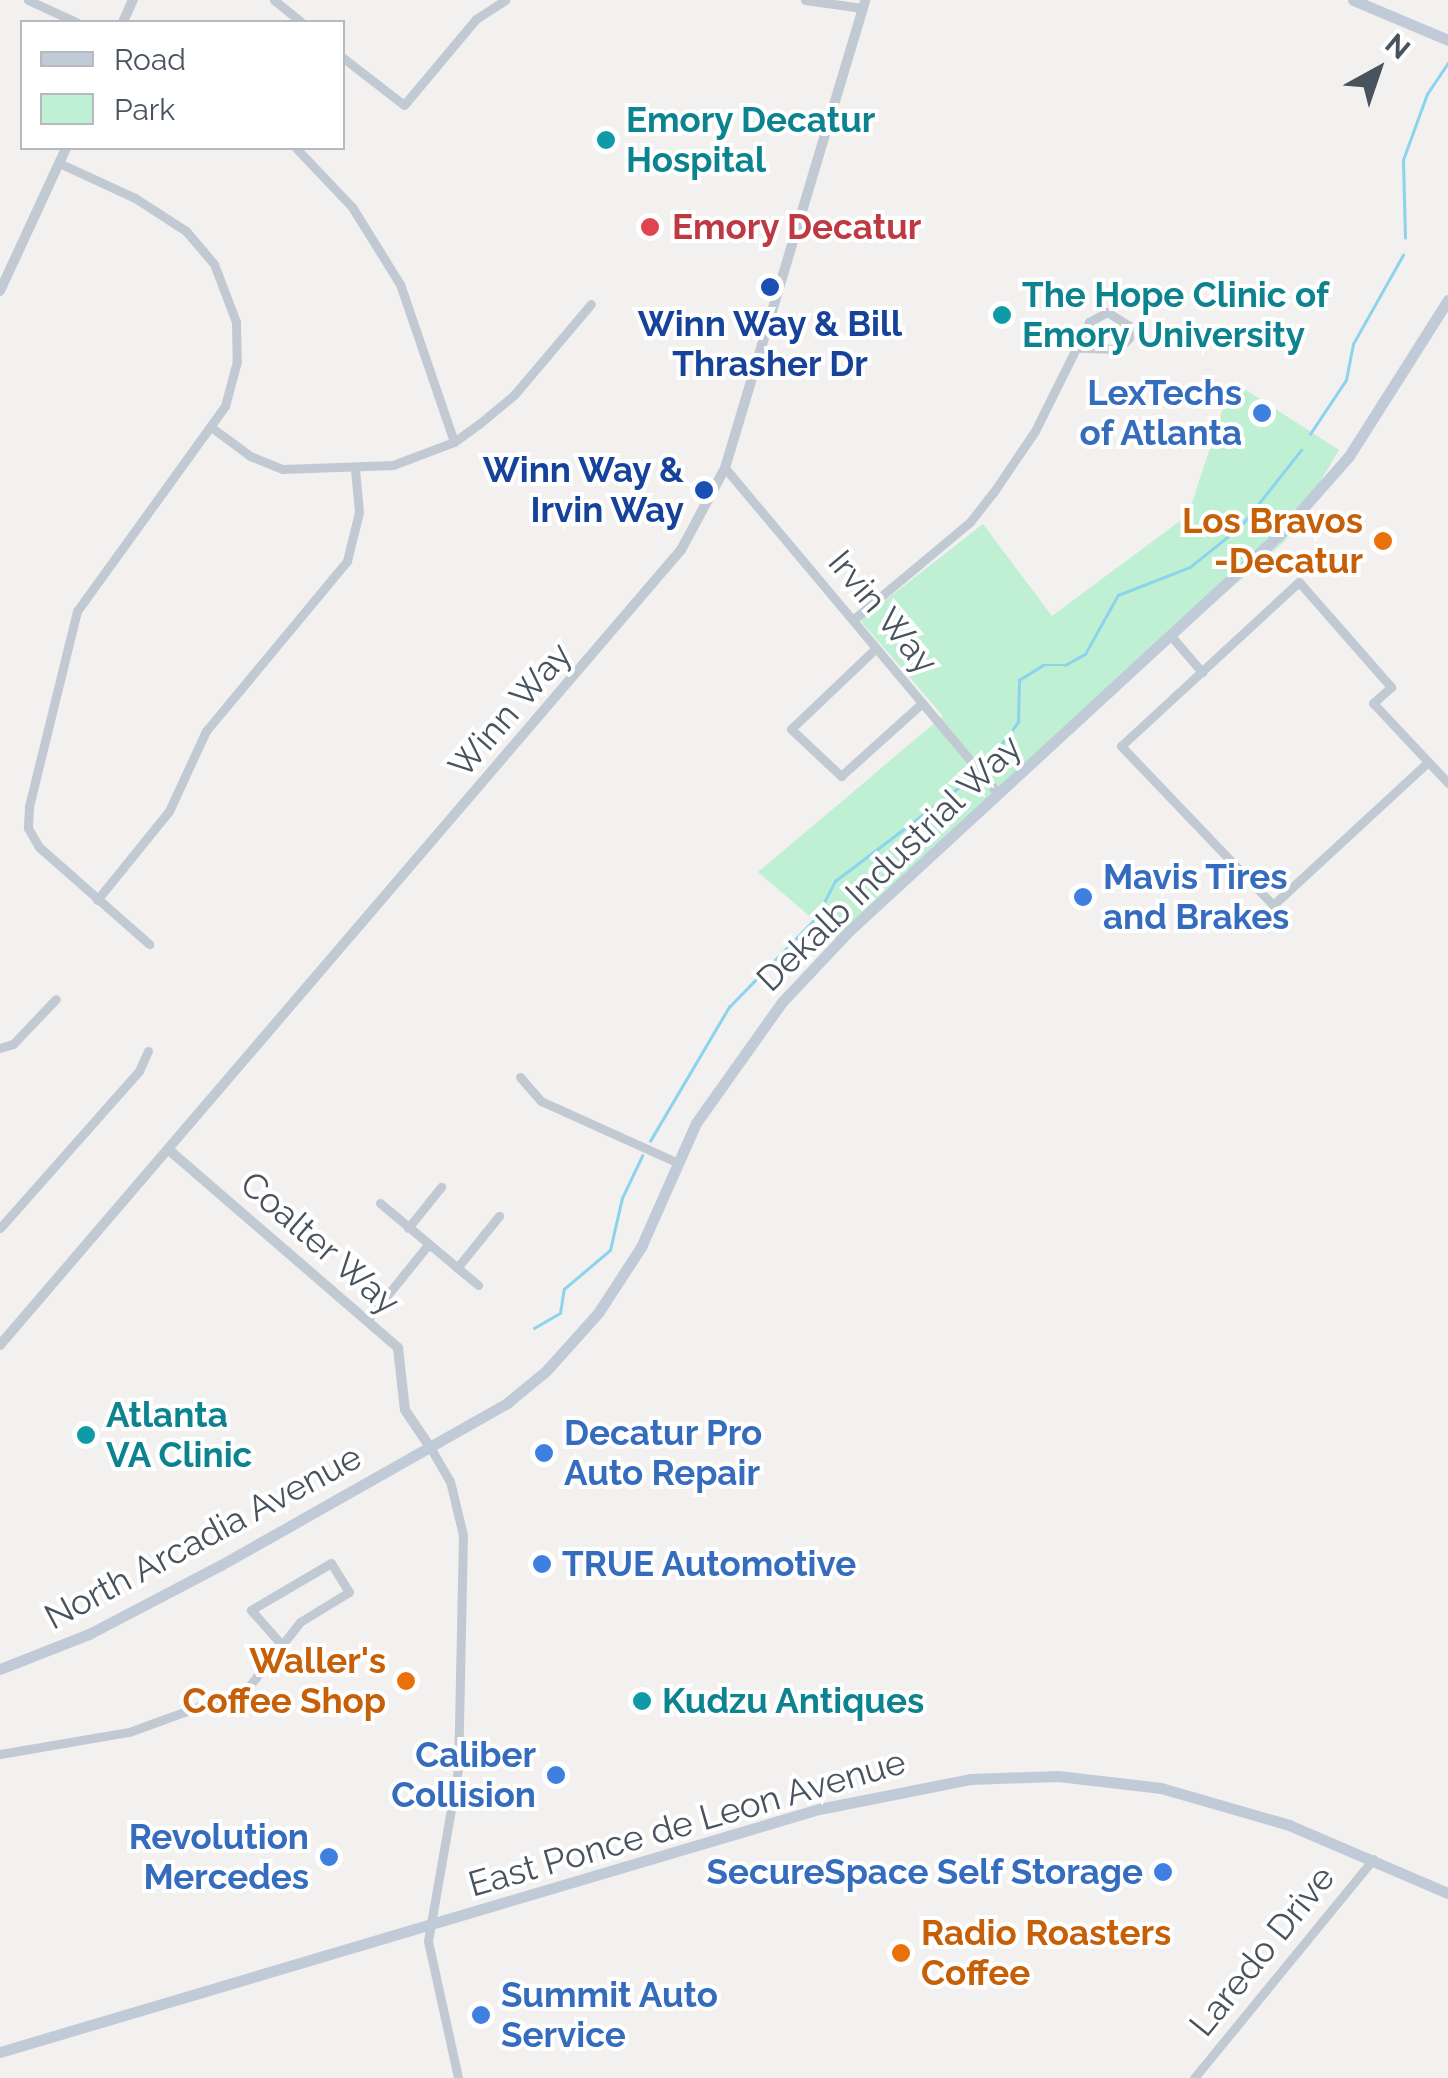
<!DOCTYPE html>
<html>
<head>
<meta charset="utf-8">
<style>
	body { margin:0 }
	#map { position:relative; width:1448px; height:2078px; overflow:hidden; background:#f3f0f0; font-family:Raleway,sans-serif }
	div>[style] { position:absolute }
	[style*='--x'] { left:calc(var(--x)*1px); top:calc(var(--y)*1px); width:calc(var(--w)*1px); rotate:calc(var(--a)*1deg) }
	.green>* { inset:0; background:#bff0d4 }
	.stream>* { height:2.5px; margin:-1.25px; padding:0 1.25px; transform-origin:1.25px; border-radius:1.25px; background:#8cd4ed }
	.minor>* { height:9px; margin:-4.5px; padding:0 4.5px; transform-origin:4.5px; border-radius:4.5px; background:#c1cad2 }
	.tertiary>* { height:10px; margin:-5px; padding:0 5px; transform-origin:5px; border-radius:5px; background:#c1cad2 }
	.secondary>* { height:11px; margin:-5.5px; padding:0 5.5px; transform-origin:5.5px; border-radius:5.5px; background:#c1cbd7 }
	.dots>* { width:28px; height:28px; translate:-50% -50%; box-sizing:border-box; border:5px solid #fff; border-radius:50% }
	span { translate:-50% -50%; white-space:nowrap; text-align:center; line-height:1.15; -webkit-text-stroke:8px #fff; paint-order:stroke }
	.culture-label { font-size:35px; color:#0d838f; font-weight:700 }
	.left { translate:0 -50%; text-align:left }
	.health-label { font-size:35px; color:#be3a42; font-weight:700 }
	.transit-label { font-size:35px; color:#164399; font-weight:700 }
	.right { translate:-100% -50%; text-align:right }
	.shop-label { font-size:35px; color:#366cbe; font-weight:700 }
	.food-label { font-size:35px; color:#c56008; font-weight:700 }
	.street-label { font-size:35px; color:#48535e }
	.legend { position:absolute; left:20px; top:20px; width:325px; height:130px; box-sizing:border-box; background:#fff; border:2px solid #b6babf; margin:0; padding:12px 18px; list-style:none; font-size:30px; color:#48535e }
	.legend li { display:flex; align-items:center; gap:20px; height:50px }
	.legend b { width:50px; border:2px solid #b6babf }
	.north { position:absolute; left:1328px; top:20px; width:100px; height:100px; -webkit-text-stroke:8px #fff; paint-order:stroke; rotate:40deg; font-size:28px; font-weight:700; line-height:40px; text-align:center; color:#48535e }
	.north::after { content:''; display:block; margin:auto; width:35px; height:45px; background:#48535e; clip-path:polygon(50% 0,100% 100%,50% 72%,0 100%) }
</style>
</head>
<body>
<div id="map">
	<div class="green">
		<i style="clip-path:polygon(1232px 381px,1339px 450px,1285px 541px,1040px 755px,842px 944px,758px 872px,943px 716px,860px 620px,983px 524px,1052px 616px,1188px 515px)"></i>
	</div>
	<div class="stream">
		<i style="--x:1405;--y:238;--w:78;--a:-91.5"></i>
		<i style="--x:1403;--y:160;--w:70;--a:-70"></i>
		<i style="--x:1427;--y:94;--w:37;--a:-56"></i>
		<i style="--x:1310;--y:434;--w:65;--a:-56.3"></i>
		<i style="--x:1346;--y:380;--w:37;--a:-79"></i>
		<i style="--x:1353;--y:344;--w:102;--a:-60.7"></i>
		<i style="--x:986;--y:765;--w:54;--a:-53.3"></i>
		<i style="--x:1018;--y:722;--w:42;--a:-88.6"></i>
		<i style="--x:1019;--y:680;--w:28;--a:-32"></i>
		<i style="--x:1043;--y:665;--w:22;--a:0"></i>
		<i style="--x:1065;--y:665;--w:23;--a:-29"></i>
		<i style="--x:1085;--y:654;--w:68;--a:-60.8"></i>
		<i style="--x:1118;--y:595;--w:77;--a:-21.3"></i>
		<i style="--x:1190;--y:567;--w:65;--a:-38.8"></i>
		<i style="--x:1241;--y:526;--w:97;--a:-51.7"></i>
		<i style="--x:650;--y:1141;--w:156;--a:-59.5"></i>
		<i style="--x:729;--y:1007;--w:124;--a:-45.7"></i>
		<i style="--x:816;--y:918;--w:42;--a:-62.8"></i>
		<i style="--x:835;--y:881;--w:174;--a:-37.1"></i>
		<i style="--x:534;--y:1328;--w:30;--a:-30"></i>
		<i style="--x:560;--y:1313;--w:24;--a:-81"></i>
		<i style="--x:564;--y:1289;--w:60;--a:-40.3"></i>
		<i style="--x:610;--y:1250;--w:53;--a:-77"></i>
		<i style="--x:622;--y:1198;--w:47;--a:-64.5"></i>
	</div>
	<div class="minor">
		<i style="--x:28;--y:0;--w:53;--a:24.6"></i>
		<i style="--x:274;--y:0;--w:35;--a:39"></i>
		<i style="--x:805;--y:0;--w:58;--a:8"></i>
		<i style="--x:342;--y:57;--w:78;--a:37.7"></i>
		<i style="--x:404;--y:105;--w:112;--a:-50.1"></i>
		<i style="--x:476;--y:19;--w:35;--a:-33"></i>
		<i style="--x:296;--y:148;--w:81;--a:46.5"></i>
		<i style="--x:352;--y:207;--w:91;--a:58.1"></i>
		<i style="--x:400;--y:284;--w:167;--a:71.1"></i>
		<i style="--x:59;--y:163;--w:84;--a:24.7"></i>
		<i style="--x:135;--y:198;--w:61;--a:32.9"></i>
		<i style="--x:186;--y:231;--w:43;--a:49.7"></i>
		<i style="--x:214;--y:264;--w:62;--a:69.2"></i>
		<i style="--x:236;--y:322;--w:39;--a:89"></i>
		<i style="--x:237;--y:361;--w:47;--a:104.9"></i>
		<i style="--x:225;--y:406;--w:253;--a:125.8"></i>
		<i style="--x:77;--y:611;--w:202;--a:103.8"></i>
		<i style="--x:29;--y:807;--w:21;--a:93"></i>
		<i style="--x:28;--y:828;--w:22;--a:60"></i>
		<i style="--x:39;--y:847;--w:147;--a:41.4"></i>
		<i style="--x:211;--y:427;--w:49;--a:36.6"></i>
		<i style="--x:250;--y:456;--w:35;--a:22"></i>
		<i style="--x:283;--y:469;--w:110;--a:-2.1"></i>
		<i style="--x:393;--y:465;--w:65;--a:-20.7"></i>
		<i style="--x:454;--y:442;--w:31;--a:-36"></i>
		<i style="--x:479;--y:424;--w:45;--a:-39.6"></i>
		<i style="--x:514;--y:395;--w:119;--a:-49.8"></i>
		<i style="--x:725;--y:468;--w:423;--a:50"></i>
		<i style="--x:854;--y:619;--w:151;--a:-39.9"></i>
		<i style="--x:970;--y:522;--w:37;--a:-52"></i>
		<i style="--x:993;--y:493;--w:75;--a:-55.9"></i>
		<i style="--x:1035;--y:431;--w:122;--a:-63.6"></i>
		<i style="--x:1089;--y:322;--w:21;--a:-29"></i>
		<i style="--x:1107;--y:312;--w:25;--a:32"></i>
		<i style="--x:1128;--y:325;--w:13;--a:86"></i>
		<i style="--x:1129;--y:338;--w:16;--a:135"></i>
		<i style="--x:1118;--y:349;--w:38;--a:-178"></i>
		<i style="--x:1171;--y:636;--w:48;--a:49.3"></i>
		<i style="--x:876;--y:648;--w:117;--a:136.4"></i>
		<i style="--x:791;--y:729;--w:69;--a:43.2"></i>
		<i style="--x:841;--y:776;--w:109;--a:-42"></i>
		<i style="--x:1428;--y:762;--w:211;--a:137.3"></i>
		<i style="--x:1273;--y:905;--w:220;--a:-133.7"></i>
		<i style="--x:1121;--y:746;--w:242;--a:-42.7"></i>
		<i style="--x:1299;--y:582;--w:140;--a:48.8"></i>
		<i style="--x:1391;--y:687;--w:24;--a:138"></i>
		<i style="--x:1373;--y:703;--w:110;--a:46.8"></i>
		<i style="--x:97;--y:900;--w:114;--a:-51"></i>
		<i style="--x:169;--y:811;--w:88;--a:-65.2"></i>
		<i style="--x:206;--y:731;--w:221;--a:-50.3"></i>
		<i style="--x:347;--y:561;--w:50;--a:-76.2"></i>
		<i style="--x:359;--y:512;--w:42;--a:-95.4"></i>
		<i style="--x:0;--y:1048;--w:14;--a:-17"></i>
		<i style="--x:13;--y:1044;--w:62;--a:-46.3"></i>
		<i style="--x:520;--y:1077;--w:32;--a:49"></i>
		<i style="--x:541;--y:1101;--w:150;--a:24.3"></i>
		<i style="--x:380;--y:1203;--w:128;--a:39.9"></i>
		<i style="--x:0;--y:1228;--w:210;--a:-48.5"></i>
		<i style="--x:139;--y:1071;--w:22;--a:-66"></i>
		<i style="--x:408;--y:1228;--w:53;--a:-51.2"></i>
		<i style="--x:457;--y:1268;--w:67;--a:-51.1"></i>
		<i style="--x:368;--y:1319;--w:95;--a:-51"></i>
		<i style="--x:430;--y:1447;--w:39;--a:60"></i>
		<i style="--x:450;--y:1481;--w:56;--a:76.5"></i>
		<i style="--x:463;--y:1535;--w:234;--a:91.2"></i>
		<i style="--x:458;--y:1769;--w:175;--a:99.9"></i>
		<i style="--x:428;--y:1941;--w:140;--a:77.6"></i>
		<i style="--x:0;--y:1754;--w:131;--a:-9.7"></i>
		<i style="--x:129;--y:1732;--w:126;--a:-20"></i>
		<i style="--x:247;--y:1689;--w:56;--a:-51.5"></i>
		<i style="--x:282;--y:1645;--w:29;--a:-52"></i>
		<i style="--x:300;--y:1622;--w:57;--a:-31.5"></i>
		<i style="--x:349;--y:1592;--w:34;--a:-122"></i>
		<i style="--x:331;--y:1563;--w:93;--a:149.6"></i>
		<i style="--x:251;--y:1610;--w:47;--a:48.5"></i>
		<i style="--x:1194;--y:2078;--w:283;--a:-50.7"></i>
	</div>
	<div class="tertiary">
		<i style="--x:123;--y:22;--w:24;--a:-66"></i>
		<i style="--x:0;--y:291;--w:157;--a:-65.2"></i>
		<i style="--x:169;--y:1150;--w:303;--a:40.8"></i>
		<i style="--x:398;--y:1348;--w:62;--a:83.6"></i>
		<i style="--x:405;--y:1410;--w:45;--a:56"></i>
		<i style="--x:0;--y:1345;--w:1047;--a:-49.42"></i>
		<i style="--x:681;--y:550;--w:93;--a:-61.8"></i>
		<i style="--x:725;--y:468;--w:488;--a:-73.3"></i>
	</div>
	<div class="secondary">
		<i style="--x:1353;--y:0;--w:103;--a:22.8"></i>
		<i style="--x:0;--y:1669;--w:96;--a:-21.5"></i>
		<i style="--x:89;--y:1634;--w:149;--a:-27.6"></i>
		<i style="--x:221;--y:1565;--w:329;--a:-29.5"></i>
		<i style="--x:507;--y:1403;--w:50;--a:-39.4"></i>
		<i style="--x:546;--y:1371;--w:78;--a:-48.1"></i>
		<i style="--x:598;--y:1313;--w:79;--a:-56.9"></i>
		<i style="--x:641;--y:1247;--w:136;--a:-66.1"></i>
		<i style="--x:696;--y:1123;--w:148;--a:-54.6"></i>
		<i style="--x:782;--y:1002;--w:98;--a:-46.7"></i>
		<i style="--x:849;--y:931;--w:589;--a:-42.66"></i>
		<i style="--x:1282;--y:532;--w:101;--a:-48.6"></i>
		<i style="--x:1349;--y:456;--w:185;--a:-57.6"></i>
		<i style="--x:0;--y:2052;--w:854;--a:-16.53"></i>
		<i style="--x:819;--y:1809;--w:154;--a:-11.2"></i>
		<i style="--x:970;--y:1779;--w:88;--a:-2"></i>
		<i style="--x:1058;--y:1776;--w:104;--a:6.6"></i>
		<i style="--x:1161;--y:1788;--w:133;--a:16.1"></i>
		<i style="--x:1289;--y:1825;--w:173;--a:23.2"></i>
	</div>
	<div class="dots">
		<i style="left:606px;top:140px;background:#0f9aa8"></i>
		<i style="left:650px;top:227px;background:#e0444e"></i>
		<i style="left:770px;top:287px;background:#1a4fb4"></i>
		<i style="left:1002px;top:315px;background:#0f9aa8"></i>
		<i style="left:1262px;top:413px;background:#3f7fe0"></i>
		<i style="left:704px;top:490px;background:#1a4fb4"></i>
		<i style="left:1383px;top:541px;background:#e8710a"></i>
		<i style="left:1083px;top:897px;background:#3f7fe0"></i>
		<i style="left:86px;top:1435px;background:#0f9aa8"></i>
		<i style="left:544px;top:1453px;background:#3f7fe0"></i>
		<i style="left:542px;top:1564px;background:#3f7fe0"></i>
		<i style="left:406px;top:1681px;background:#e8710a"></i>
		<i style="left:642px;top:1701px;background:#0f9aa8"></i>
		<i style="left:556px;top:1775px;background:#3f7fe0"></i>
		<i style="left:329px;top:1857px;background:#3f7fe0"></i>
		<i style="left:1163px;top:1872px;background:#3f7fe0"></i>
		<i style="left:901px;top:1953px;background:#e8710a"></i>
		<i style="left:481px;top:2015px;background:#3f7fe0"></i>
	</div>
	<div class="culture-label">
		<span class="left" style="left:626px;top:140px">Emory Decatur<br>Hospital</span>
		<span class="left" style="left:1022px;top:315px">The Hope Clinic of<br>Emory University</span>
		<span class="left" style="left:106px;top:1435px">Atlanta<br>VA Clinic</span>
		<span class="left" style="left:662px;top:1701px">Kudzu Antiques</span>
	</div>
	<div class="health-label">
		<span class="left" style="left:672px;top:227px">Emory Decatur</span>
	</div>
	<div class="transit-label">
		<span style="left:770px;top:344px">Winn Way &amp; Bill<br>Thrasher Dr</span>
		<span class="right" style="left:684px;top:490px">Winn Way &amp;<br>Irvin Way</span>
	</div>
	<div class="shop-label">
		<span class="right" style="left:1242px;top:413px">LexTechs<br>of Atlanta</span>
		<span class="left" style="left:1103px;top:897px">Mavis Tires<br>and Brakes</span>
		<span class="left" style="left:564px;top:1453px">Decatur Pro<br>Auto Repair</span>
		<span class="left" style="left:562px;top:1564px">TRUE Automotive</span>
		<span class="right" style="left:536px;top:1775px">Caliber<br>Collision</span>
		<span class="right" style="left:309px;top:1857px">Revolution<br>Mercedes</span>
		<span class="right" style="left:1143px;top:1872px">SecureSpace Self Storage</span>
		<span class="left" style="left:501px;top:2015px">Summit Auto<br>Service</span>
	</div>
	<div class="food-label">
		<span class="right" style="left:1363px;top:541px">Los Bravos<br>-Decatur</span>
		<span class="right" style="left:386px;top:1681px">Waller's<br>Coffee Shop</span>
		<span class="left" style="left:921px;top:1953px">Radio Roasters<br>Coffee</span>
	</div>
	<div class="street-label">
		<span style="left:883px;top:612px;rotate:50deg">Irvin Way</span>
		<span style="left:510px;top:710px;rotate:-49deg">Winn Way</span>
		<span style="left:889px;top:863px;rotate:-44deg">Dekalb Industrial Way</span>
		<span style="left:320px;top:1243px;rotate:41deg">Coalter Way</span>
		<span style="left:203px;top:1537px;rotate:-28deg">North Arcadia Avenue</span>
		<span style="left:687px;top:1823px;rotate:-16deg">East Ponce de Leon Avenue</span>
		<span style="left:1262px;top:1951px;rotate:-51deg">Laredo Drive</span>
	</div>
	<ul class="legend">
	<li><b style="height:12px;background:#c1cbd7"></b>Road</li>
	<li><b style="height:28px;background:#bff0d4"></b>Park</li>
	</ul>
	<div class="north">N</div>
</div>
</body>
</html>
